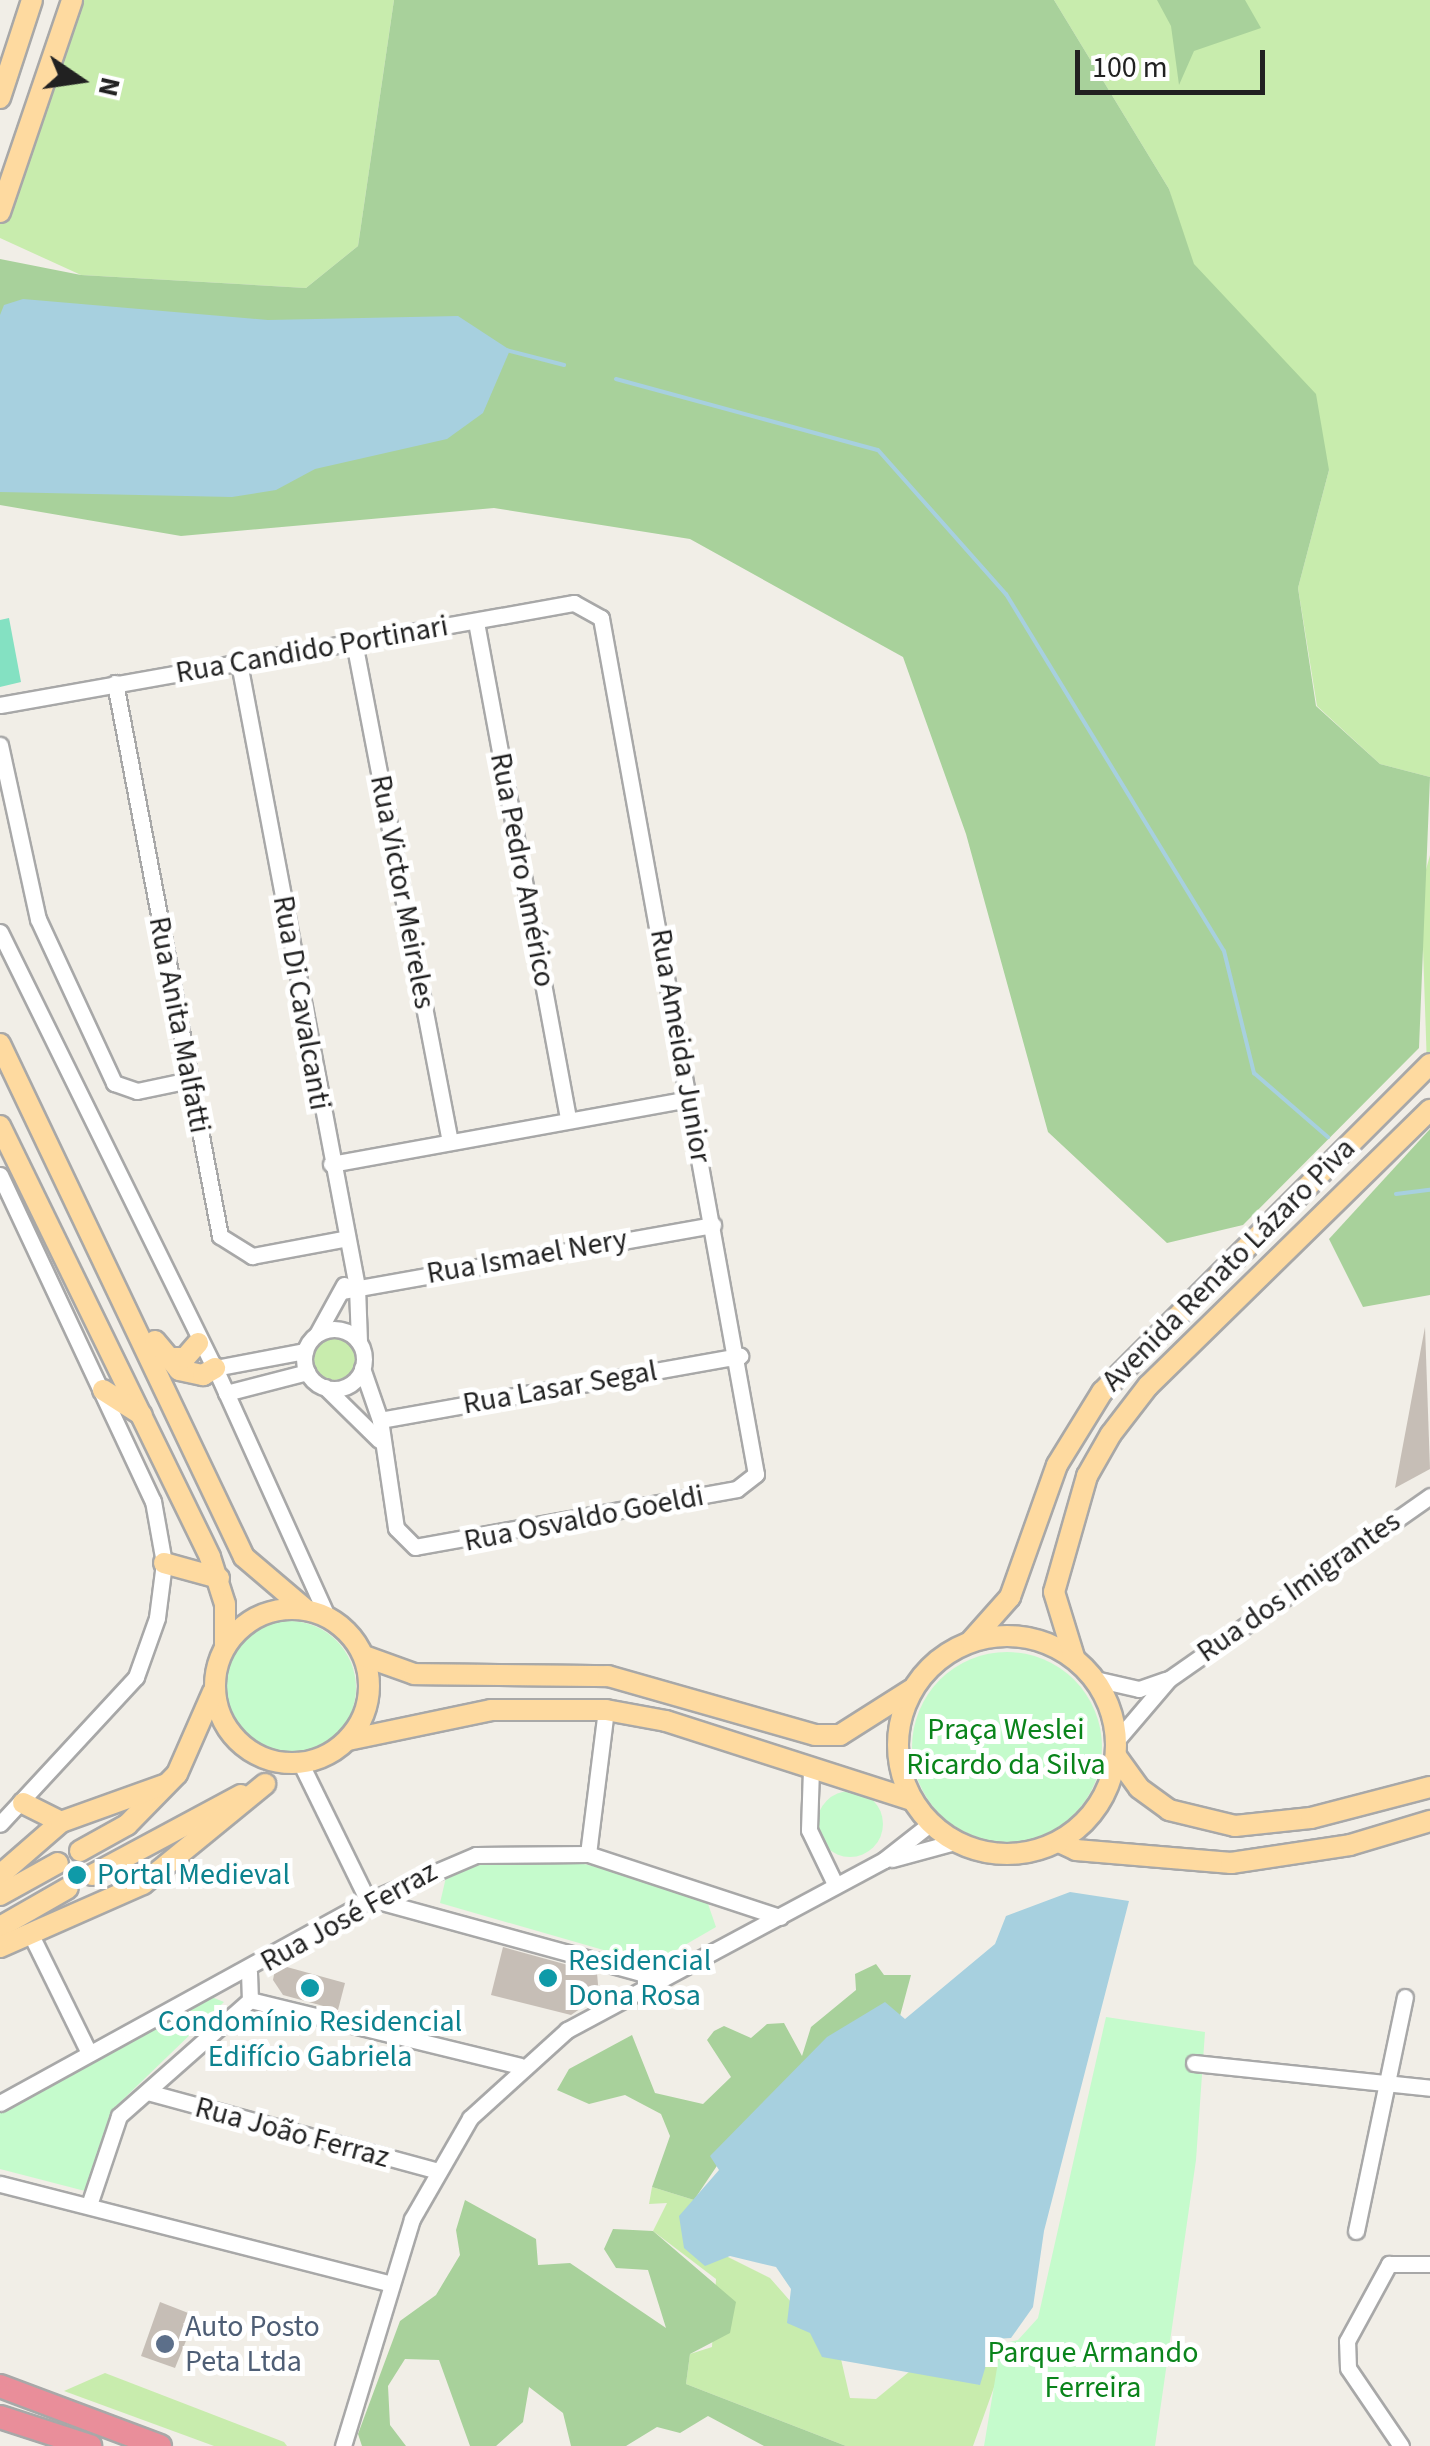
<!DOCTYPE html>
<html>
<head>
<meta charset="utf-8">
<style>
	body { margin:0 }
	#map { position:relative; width:1430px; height:2446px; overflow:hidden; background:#f1eee7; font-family:"Source Sans 3",sans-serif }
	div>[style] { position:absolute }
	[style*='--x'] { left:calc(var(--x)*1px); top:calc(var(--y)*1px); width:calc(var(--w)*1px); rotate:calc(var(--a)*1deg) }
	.grass>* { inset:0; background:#c8ecad }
	.round { border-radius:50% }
	.forest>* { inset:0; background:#a8d19b }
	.park>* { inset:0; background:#c5fbcc }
	.pitch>* { inset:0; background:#84e1c2 }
	.water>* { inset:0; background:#a7d0df }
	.stream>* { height:4px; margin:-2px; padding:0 2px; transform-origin:2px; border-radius:2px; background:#a7d0df }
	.building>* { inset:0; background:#c6beb6 }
	.roads { filter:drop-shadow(2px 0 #a8a8a8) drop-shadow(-2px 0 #a8a8a8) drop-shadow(0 2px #a8a8a8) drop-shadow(0 -2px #a8a8a8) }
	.minor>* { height:15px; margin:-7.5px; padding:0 7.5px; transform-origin:7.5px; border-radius:7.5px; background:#fff }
	.minor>.ring { margin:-7.5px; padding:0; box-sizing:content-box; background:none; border:15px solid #fff; border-radius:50% }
	.major>* { height:20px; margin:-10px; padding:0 10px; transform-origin:10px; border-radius:10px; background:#fedaa0 }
	.major>.ring { margin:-10px; padding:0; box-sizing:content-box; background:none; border:20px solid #fedaa0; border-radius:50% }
	.highway>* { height:22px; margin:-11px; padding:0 11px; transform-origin:11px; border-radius:11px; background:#e98e9a }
	.dots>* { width:28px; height:28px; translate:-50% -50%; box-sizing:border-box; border:5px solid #fff; border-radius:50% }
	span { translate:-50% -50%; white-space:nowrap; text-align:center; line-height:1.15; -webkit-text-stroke:10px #fff; paint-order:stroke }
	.street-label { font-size:30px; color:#212121 }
	.park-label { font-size:30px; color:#0a841b }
	.culture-label { font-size:30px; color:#0d838f }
	.left { translate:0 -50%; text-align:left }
	.service-label { font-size:30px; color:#4e5e75 }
	.north { position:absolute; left:30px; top:30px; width:100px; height:100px; -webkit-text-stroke:8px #fff; paint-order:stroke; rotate:103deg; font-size:28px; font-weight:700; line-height:40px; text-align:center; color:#212121 }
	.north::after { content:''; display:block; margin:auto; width:35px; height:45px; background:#212121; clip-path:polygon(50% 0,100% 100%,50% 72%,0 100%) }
	.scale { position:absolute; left:1075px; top:50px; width:190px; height:45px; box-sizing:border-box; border:5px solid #212121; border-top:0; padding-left:12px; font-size:30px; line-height:35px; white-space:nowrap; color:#212121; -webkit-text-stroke:8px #fff; paint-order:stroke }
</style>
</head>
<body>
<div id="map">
	<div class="grass">
		<i style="clip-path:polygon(72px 0,394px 0,358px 246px,306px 288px,81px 275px,0 238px,0 211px)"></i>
		<i style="clip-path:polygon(1054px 0,1430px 0,1430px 777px,1380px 764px,1317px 706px,1298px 588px,1329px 470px,1187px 257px,1169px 189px)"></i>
		<i style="clip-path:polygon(1430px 855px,1430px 1064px,1427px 1067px,1421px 888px)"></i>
		<i class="round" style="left:312px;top:1336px;width:44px;height:44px"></i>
		<i style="clip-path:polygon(652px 2187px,694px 2200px,694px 2240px,770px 2278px,841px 2359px,850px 2398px,876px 2399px,915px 2367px,1007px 2351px,973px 2446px,846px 2446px,686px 2384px,690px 2354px,712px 2347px,716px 2279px,653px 2231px,667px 2203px,649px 2204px)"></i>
		<i style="clip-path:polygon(105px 2373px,284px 2442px,287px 2446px,214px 2446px,64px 2391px)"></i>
	</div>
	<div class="forest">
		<i style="clip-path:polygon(394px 0,1054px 0,1169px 189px,1194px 264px,1316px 394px,1329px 470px,1298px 588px,1316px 706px,1380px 764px,1430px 777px,1419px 1048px,1243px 1225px,1167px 1243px,1048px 1132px,966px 834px,903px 657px,690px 539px,494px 508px,181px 536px,0 505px,0 259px,81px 275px,306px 288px,358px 246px)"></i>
		<i style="clip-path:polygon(1157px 0,1245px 0,1261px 28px,1194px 51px,1179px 85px,1171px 26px)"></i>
		<i style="clip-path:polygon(1430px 1129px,1430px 1295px,1363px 1307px,1329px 1239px)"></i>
		<i style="clip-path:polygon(876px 1964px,884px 1975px,911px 1975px,900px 2016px,737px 2136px,694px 2200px,652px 2187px,670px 2136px,661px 2114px,625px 2095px,589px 2104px,557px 2090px,569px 2069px,632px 2035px,655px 2093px,703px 2104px,731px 2077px,707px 2040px,714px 2031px,724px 2026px,751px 2038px,767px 2024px,784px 2023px,802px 2056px,811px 2027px,856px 1990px,855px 1974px)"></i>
		<i style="clip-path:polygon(465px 2200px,536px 2239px,538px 2265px,570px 2263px,666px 2328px,648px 2270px,616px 2268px,604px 2249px,613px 2229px,653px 2231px,736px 2302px,730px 2333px,690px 2354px,686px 2384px,846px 2446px,764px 2446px,708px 2416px,680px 2433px,657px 2427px,626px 2446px,571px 2446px,563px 2413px,529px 2387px,523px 2422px,496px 2446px,470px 2446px,439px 2360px,405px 2359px,388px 2386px,390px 2425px,406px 2446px,362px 2446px,358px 2434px,400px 2321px,436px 2295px,460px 2255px,456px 2230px)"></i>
	</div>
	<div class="park">
		<i class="round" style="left:222px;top:1621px;width:134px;height:134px"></i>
		<i class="round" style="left:912px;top:1652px;width:190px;height:190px"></i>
		<i class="round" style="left:817px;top:1791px;width:66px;height:66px"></i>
		<i style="clip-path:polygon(500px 1860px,571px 1861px,635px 1876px,707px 1901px,716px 1927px,652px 1964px,440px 1903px,447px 1873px)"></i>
		<i style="clip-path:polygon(209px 1996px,224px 2002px,111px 2111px,85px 2191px,0 2169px,0 2110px)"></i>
		<i style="clip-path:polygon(1106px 2017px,1205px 2032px,1196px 2160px,1155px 2446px,984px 2446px,1001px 2344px,1018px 2340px,1038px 2318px)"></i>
	</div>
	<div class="pitch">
		<i style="clip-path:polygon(9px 618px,21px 682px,0 687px,0 620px)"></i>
	</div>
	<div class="water">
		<i style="clip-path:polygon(23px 299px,268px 320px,458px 316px,510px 350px,483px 413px,447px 439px,315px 469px,276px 490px,232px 497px,0 492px,0 315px,4px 305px)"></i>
		<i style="clip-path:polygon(1070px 1892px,1129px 1901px,1044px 2231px,1033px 2307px,1011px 2338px,994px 2339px,980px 2385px,822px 2357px,810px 2333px,787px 2323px,791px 2289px,776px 2267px,730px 2256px,705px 2266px,684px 2248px,679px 2216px,719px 2170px,710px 2156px,827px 2037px,885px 2002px,905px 2019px,995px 1944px,1006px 1916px)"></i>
	</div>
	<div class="stream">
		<i style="--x:506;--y:350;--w:60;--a:14.5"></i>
		<i style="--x:616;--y:379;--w:271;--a:15.2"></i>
		<i style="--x:878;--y:450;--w:193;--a:48.4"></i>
		<i style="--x:1006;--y:594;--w:418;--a:58.6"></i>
		<i style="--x:1224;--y:951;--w:126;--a:76.2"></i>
		<i style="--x:1254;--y:1073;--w:98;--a:40.9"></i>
		<i style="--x:1396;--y:1194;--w:34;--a:-7"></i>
	</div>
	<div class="building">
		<i style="clip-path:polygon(1425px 1327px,1430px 1469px,1395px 1488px)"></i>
		<i style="clip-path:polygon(503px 1947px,597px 1973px,599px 1996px,571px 2015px,491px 1995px)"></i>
		<i style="clip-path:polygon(276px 1964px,345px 1983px,338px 2010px,283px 1995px,273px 1980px)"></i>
		<i style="clip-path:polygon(160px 2302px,196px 2316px,175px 2368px,141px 2356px)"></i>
	</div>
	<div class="roads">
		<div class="minor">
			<i style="--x:476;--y:622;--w:504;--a:79.49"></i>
			<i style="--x:354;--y:642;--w:509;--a:79.13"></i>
			<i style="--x:239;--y:663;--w:635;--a:79.29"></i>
			<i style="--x:357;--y:1287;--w:55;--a:87.9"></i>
			<i style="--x:115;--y:683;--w:563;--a:79.25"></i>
			<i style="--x:220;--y:1236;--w:38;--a:32"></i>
			<i style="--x:252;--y:1256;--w:93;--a:-10.6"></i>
			<i style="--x:0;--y:705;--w:583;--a:-10.08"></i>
			<i style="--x:574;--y:603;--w:31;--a:29"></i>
			<i style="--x:601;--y:618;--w:870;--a:79.74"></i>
			<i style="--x:756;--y:1474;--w:24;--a:142"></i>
			<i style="--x:737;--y:1489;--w:327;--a:169.8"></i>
			<i style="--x:415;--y:1547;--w:27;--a:-135"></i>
			<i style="--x:396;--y:1528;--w:109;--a:-98.4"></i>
			<i style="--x:380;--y:1420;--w:55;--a:-109.1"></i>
			<i style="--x:0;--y:745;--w:178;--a:77.7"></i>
			<i style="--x:38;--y:919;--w:181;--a:65.1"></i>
			<i style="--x:114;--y:1083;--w:24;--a:19"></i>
			<i style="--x:137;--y:1091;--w:53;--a:-11.9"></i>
			<i style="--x:0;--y:932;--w:486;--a:63.8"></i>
			<i style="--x:215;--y:1368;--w:272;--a:65.7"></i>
			<i style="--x:331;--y:1164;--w:364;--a:-10.3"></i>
			<i style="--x:0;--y:1175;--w:360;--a:64.9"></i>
			<i style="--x:153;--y:1501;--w:63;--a:79.9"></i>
			<i style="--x:164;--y:1563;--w:55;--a:97.3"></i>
			<i style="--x:157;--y:1618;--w:63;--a:109.6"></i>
			<i style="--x:136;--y:1677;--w:200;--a:132.8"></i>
			<i style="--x:342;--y:1291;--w:377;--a:-10.1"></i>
			<i class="ring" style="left:304px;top:1329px;width:45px;height:45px"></i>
			<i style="--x:317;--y:1334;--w:56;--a:-61.1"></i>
			<i style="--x:215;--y:1368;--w:92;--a:-10.7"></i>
			<i style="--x:325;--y:1387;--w:76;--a:44.5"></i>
			<i style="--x:226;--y:1393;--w:84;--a:-14.5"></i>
			<i style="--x:380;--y:1420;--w:366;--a:-10.1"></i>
			<i style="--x:1095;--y:1679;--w:45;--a:12.8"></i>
			<i style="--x:1139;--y:1689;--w:28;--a:-19"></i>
			<i style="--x:1117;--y:1740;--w:80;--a:-49.6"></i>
			<i style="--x:1169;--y:1679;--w:319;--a:-35"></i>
			<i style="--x:301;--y:1764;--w:153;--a:63.9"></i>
			<i style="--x:811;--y:1769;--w:61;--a:91.9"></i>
			<i style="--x:809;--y:1830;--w:60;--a:64.3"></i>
			<i style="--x:588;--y:1854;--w:145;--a:-82.9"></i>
			<i style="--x:892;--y:1859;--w:65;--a:-15.1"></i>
			<i style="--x:378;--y:1901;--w:288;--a:15.3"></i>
			<i style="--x:32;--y:1937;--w:127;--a:63.8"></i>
			<i style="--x:249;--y:1972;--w:28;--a:88"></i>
			<i style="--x:250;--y:2000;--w:278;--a:13.7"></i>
			<i style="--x:1194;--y:2063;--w:237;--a:6"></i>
			<i style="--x:151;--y:2093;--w:294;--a:15.2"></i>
			<i style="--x:0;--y:2103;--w:420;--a:-28.8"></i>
			<i style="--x:368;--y:1901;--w:117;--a:-23.1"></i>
			<i style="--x:476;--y:1855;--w:112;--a:-0.5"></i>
			<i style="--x:588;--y:1854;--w:202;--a:18.2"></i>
			<i style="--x:0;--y:2184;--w:400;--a:14.3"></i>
			<i style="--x:89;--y:2205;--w:94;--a:-71.4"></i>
			<i style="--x:119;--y:2116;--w:175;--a:-41.5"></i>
			<i style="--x:1356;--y:2231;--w:239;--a:-78.2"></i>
			<i style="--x:343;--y:2446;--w:237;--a:-73.1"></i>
			<i style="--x:412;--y:2219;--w:116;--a:-60.1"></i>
			<i style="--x:470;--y:2118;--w:131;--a:-42.2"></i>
			<i style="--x:567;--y:2030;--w:360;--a:-28.2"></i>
			<i style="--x:884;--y:1860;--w:60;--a:-38.2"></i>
			<i style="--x:1401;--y:2446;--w:94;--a:-124.2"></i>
			<i style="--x:1348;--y:2368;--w:27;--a:-92"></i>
			<i style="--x:1347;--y:2341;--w:88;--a:-61.4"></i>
			<i style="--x:1389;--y:2264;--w:41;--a:0"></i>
		</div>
		<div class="major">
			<i style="--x:0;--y:98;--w:103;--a:-71.9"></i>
			<i style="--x:0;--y:212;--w:224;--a:-71.2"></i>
			<i style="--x:0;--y:1044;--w:568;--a:64.56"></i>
			<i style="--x:244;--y:1557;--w:80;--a:40.4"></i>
			<i style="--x:0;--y:1126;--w:479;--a:64"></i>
			<i style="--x:210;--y:1557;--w:49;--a:72.3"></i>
			<i style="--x:225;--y:1604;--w:43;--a:90"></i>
			<i style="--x:155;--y:1341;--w:38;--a:50"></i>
			<i style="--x:179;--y:1370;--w:25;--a:12"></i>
			<i style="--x:203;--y:1375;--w:14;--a:-30"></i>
			<i style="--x:165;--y:1358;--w:20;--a:0"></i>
			<i style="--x:185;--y:1358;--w:20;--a:-49"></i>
			<i style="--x:103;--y:1390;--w:46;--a:32.7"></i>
			<i style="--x:164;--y:1563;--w:57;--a:15.3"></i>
			<i class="ring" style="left:215px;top:1609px;width:134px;height:134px"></i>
			<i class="ring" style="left:898px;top:1636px;width:198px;height:198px"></i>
			<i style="--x:971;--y:1641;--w:59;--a:-48.4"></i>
			<i style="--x:1010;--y:1597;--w:140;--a:-70.4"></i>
			<i style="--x:1057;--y:1465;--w:86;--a:-58.3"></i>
			<i style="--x:1102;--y:1392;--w:464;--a:-45"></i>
			<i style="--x:364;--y:1656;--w:53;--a:19.8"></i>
			<i style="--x:414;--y:1674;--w:194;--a:0.6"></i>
			<i style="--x:608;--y:1676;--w:215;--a:15.9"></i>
			<i style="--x:815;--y:1735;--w:25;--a:0"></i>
			<i style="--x:840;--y:1735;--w:84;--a:-32.4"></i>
			<i style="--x:1074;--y:1657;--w:68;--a:-107.1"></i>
			<i style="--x:1054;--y:1592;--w:121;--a:-74.1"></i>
			<i style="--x:1087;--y:1476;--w:48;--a:-60.3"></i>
			<i style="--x:1111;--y:1434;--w:61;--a:-52.4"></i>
			<i style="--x:1148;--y:1386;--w:395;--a:-44.4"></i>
			<i style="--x:348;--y:1740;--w:146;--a:-11.8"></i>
			<i style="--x:491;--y:1710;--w:115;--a:0"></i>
			<i style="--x:606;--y:1710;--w:61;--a:10.4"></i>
			<i style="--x:666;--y:1721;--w:258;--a:17.8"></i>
			<i style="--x:1116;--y:1756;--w:39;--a:54"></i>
			<i style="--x:1139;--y:1788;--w:37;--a:36"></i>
			<i style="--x:1169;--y:1810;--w:68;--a:13.6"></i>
			<i style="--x:1235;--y:1826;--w:76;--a:-6"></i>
			<i style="--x:1311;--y:1818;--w:123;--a:-14.6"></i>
			<i style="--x:23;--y:1803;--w:42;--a:26.6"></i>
			<i style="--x:1059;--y:1842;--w:19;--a:25"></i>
			<i style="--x:1076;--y:1850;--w:156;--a:4.8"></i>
			<i style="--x:1231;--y:1863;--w:120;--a:-8.6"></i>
			<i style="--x:1350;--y:1845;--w:84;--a:-16.7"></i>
			<i style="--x:80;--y:1851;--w:54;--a:-29"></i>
			<i style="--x:127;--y:1825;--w:71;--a:-45.6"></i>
			<i style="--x:177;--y:1774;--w:90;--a:-66.3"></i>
			<i style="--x:0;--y:1875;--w:81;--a:-41"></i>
			<i style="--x:61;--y:1822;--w:109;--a:-19.8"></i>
			<i style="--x:92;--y:1875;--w:169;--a:-28.2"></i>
			<i style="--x:0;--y:1895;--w:66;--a:-28.9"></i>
			<i style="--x:0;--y:1927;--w:78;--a:-29.8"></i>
			<i style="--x:0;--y:1947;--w:156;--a:-23.8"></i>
			<i style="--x:143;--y:1884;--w:158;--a:-39.3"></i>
		</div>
		<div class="highway">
			<i style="--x:0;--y:2386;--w:171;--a:20.6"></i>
			<i style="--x:0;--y:2417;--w:95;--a:17.9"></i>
		</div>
	</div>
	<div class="dots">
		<i style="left:77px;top:1875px;background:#0f9aa8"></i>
		<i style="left:548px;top:1978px;background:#0f9aa8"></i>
		<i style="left:310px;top:1988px;background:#0f9aa8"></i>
		<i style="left:165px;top:2344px;background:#5c6f8a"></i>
	</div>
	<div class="street-label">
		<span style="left:312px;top:650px;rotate:-10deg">Rua Candido Portinari</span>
		<span style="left:522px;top:870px;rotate:79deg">Rua Pedro Américo</span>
		<span style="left:402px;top:892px;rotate:79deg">Rua Victor Meireles</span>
		<span style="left:301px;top:1003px;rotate:80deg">Rua Di Cavalcanti</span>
		<span style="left:179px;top:1025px;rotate:79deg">Rua Anita Malfatti</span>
		<span style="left:680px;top:1046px;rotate:80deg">Rua Ameida Junior</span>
		<span style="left:527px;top:1257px;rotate:-10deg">Rua Ismael Nery</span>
		<span style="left:1229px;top:1265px;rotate:-45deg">Avenida Renato Lázaro Piva</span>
		<span style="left:560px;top:1388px;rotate:-10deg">Rua Lasar Segal</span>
		<span style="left:584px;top:1519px;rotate:-11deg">Rua Osvaldo Goeldi</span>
		<span style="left:1299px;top:1587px;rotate:-35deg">Rua dos Imigrantes</span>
		<span style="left:349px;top:1917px;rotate:-29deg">Rua José Ferraz</span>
		<span style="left:292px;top:2133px;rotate:15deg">Rua João Ferraz</span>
	</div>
	<div class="park-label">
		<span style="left:1006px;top:1747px">Praça Weslei<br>Ricardo da Silva</span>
		<span style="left:1093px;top:2370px">Parque Armando<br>Ferreira</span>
	</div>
	<div class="culture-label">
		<span class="left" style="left:97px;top:1875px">Portal Medieval</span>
		<span class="left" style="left:568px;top:1978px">Residencial<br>Dona Rosa</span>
		<span style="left:310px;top:2039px">Condomínio Residencial<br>Edifício Gabriela</span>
	</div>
	<div class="service-label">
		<span class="left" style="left:185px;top:2344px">Auto Posto<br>Peta Ltda</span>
	</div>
	<div class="north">N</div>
	<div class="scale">100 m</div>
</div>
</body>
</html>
